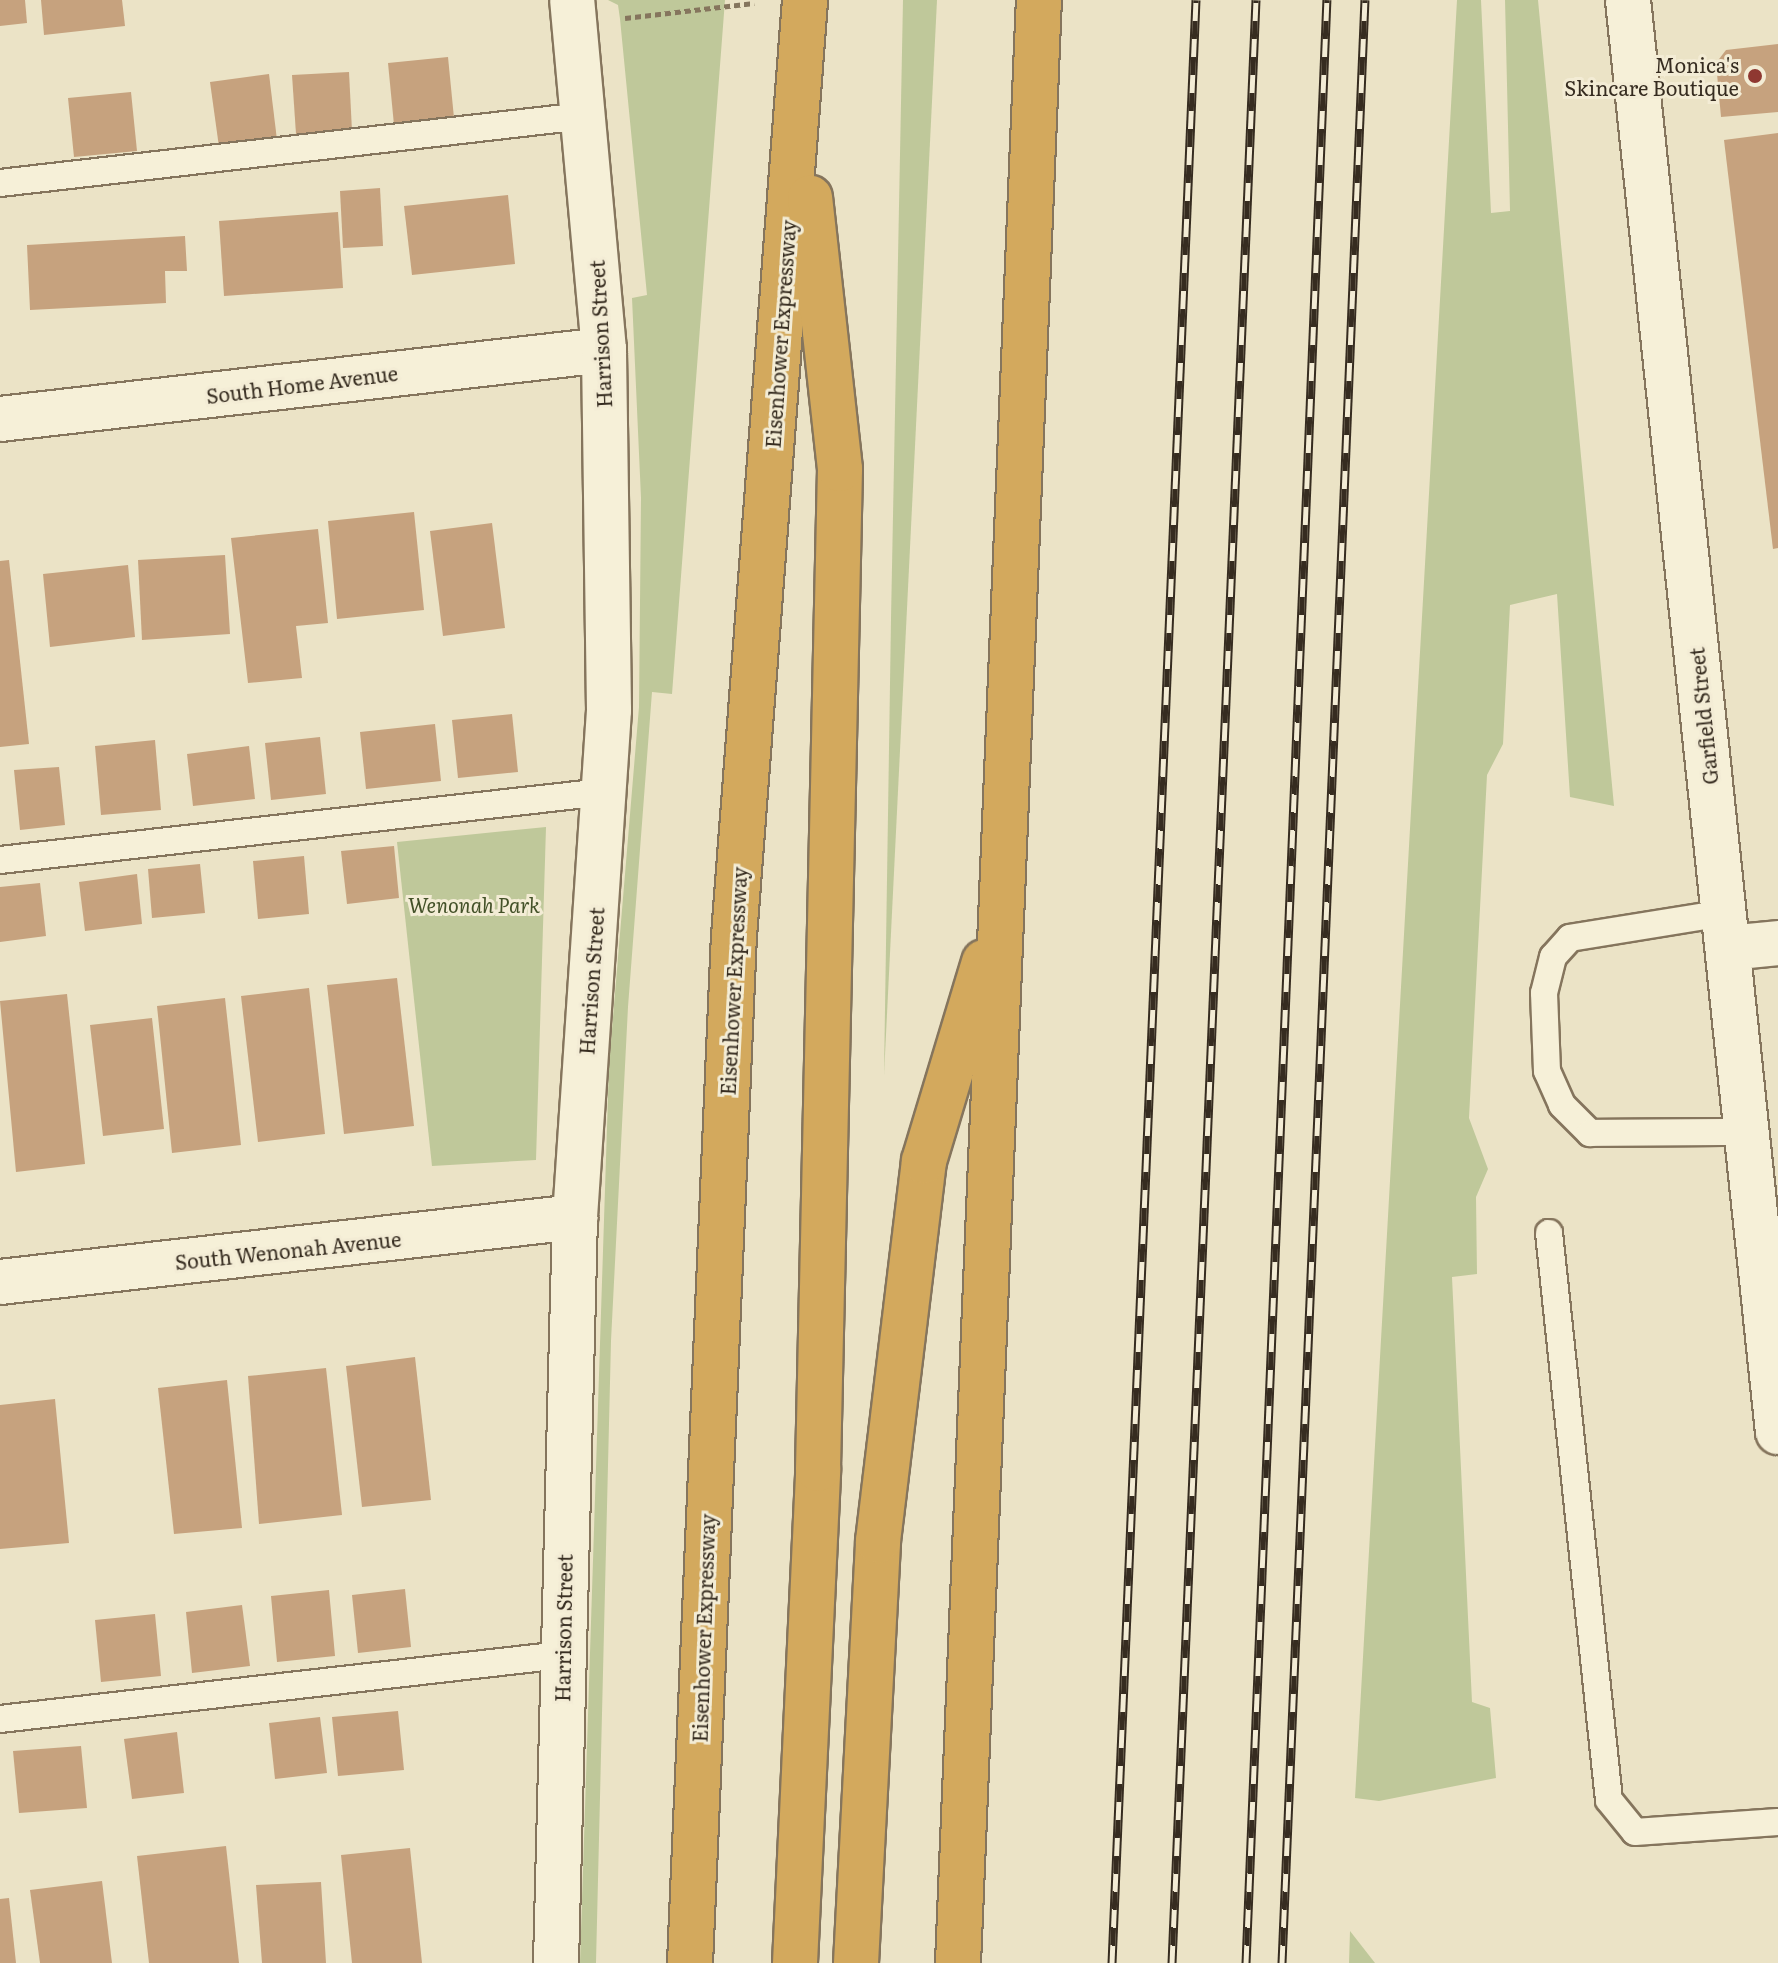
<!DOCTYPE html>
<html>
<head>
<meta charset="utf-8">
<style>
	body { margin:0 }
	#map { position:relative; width:1778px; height:1963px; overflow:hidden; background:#ebe3c6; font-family:Literata,serif }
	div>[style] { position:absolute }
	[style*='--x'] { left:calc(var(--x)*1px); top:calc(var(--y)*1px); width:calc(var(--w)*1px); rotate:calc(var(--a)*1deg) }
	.green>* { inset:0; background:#bfc89a }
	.building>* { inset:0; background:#c6a27e }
	.path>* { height:5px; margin-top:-2.5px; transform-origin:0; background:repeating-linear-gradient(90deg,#85755d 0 6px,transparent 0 10px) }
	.roads { filter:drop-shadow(2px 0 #85755d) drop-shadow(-2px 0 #85755d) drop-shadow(0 2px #85755d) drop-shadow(0 -2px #85755d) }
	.service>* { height:26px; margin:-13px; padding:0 13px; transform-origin:13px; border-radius:13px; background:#f6f0d8 }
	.minor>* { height:44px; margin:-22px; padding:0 22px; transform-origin:22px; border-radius:22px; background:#f6f0d8 }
	.tertiary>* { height:44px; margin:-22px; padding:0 22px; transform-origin:22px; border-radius:22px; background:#f6f0d8 }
	.motorway>* { height:44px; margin:-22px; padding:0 22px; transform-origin:22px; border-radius:22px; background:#d3a95d }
	.rail>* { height:9px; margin-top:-4.5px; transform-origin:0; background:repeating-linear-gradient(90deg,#f3ecd5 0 18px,#362c20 0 36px); box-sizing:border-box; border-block:2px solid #362c20 }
	.dots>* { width:22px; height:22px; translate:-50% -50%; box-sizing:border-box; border:4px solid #f3ecd5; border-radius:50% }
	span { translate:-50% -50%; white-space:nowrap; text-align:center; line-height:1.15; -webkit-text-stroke:6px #f3ecd5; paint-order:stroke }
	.poi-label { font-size:20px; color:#362c20 }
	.right { translate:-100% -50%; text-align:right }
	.street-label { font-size:20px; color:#362c20 }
	.park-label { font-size:20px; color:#435128; font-style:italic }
</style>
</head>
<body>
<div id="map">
	<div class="green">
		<i style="clip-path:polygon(608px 0,725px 0,672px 694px,652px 692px,628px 1007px,611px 1341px,596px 1963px,580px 1963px,609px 1065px,639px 707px,641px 498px,632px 298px,647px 295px,620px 19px,618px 5px)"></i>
		<i style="clip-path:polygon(903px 0,937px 0,884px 1075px,891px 619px)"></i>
		<i style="clip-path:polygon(1457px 0,1481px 0,1491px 213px,1510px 211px,1505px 0,1538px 0,1614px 806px,1570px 797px,1557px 594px,1510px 605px,1503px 744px,1487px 775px,1469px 1118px,1488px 1169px,1476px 1197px,1477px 1274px,1452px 1277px,1472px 1702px,1490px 1708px,1496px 1778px,1379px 1801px,1355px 1798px)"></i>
		<i style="clip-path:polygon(546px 827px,536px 1160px,432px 1166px,397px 842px)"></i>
		<i style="clip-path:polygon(1350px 1931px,1375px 1963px,1349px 1963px)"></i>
	</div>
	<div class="building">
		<i style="clip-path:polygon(0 0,25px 0,27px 23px,0 26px)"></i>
		<i style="clip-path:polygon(41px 0,122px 0,125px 26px,44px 35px)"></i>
		<i style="clip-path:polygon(1778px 44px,1778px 112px,1721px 117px,1716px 63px,1726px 50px)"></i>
		<i style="clip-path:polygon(448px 57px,454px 118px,394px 125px,388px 63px)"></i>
		<i style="clip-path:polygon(349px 72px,352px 131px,296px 134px,292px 75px)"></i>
		<i style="clip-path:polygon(269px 74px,277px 140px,219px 147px,210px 82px)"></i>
		<i style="clip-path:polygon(131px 92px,137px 151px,74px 157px,68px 98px)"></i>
		<i style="clip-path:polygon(1778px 133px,1778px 548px,1773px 549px,1724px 140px)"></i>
		<i style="clip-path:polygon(380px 188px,383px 246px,343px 248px,340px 191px)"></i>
		<i style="clip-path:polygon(508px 195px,515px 264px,412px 275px,404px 206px)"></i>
		<i style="clip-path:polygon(338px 212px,343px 288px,224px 296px,219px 221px)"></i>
		<i style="clip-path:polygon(185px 236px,187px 271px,165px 271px,166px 303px,30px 310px,27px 245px)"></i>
		<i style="clip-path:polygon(414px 512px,424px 610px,337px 619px,328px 521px)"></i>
		<i style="clip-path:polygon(492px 523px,505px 628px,443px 636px,430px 531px)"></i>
		<i style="clip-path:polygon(318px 529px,328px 623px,296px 626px,302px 678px,248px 683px,231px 538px)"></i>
		<i style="clip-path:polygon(225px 555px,230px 634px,142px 640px,138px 560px)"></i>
		<i style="clip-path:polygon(9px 560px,29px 744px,0 747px,0 561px)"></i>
		<i style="clip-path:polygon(128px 565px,135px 637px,50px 647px,43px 574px)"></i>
		<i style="clip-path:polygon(512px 714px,518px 772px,458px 778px,452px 720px)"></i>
		<i style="clip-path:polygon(435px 724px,441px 781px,366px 789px,360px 732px)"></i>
		<i style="clip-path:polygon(320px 737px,326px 794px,271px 800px,265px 743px)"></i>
		<i style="clip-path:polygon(155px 740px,161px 810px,101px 815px,95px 746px)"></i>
		<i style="clip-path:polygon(249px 746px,255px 799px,193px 806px,187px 754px)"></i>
		<i style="clip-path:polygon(59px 767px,65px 825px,20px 830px,14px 770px)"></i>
		<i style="clip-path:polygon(394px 846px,399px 898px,347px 904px,341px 851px)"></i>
		<i style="clip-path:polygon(304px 856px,309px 914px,258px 919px,253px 861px)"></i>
		<i style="clip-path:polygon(200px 864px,205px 913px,152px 918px,148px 869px)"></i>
		<i style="clip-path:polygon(137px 874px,142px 924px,85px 931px,79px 882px)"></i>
		<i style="clip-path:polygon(40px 883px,46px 936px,0 942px,0 887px)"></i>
		<i style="clip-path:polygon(397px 978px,414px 1126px,344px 1134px,327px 985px)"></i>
		<i style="clip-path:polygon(309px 988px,325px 1134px,258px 1142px,241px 996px)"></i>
		<i style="clip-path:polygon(67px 994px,85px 1164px,16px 1172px,0 1001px)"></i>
		<i style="clip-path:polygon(225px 998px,241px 1145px,172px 1153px,157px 1006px)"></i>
		<i style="clip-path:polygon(152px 1018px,164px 1129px,103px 1136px,90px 1025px)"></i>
		<i style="clip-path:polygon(415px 1357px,431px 1500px,362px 1507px,346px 1366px)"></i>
		<i style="clip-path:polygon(326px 1368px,342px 1515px,259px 1524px,248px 1376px)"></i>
		<i style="clip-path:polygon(227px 1380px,242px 1528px,174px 1534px,158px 1388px)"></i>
		<i style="clip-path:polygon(55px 1399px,69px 1543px,0 1549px,0 1405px)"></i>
		<i style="clip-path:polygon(405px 1589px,411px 1647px,358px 1653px,352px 1595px)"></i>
		<i style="clip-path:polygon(329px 1590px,335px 1656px,277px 1662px,271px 1596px)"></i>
		<i style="clip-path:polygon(242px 1605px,250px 1666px,192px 1673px,186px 1612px)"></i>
		<i style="clip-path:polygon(155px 1614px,161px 1676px,101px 1682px,95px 1620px)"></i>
		<i style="clip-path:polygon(398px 1711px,404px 1770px,338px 1776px,332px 1717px)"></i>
		<i style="clip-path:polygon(320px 1717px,327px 1773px,275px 1779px,269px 1723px)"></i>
		<i style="clip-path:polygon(177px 1732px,184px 1793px,132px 1799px,124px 1739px)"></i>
		<i style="clip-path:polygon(81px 1746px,87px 1808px,19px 1813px,13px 1751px)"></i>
		<i style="clip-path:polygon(226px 1846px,239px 1963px,149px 1963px,137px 1856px)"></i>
		<i style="clip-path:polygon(410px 1848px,422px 1963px,352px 1963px,341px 1855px)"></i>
		<i style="clip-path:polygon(102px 1881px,112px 1963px,40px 1963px,30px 1890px)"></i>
		<i style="clip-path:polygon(321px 1882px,326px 1963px,262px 1963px,256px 1885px)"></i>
		<i style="clip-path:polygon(9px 1898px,16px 1963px,0 1963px,0 1899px)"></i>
	</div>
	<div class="path">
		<i style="--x:625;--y:18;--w:130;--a:-6.6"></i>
	</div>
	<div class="roads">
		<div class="service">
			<i style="--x:0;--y:183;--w:587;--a:-6.56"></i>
			<i style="--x:0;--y:860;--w:607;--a:-6.43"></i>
			<i style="--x:1724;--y:913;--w:156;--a:170.8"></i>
			<i style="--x:1570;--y:938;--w:25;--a:132"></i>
			<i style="--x:1553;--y:957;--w:37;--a:104"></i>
			<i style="--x:1544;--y:993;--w:78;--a:87.8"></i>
			<i style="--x:1547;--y:1071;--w:37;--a:66"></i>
			<i style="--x:1562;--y:1105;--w:40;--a:45"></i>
			<i style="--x:1590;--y:1133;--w:157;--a:-0.4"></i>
			<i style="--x:1549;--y:1233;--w:570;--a:83.96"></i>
			<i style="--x:1609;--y:1800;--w:41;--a:50.9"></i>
			<i style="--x:1635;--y:1832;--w:143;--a:-4"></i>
			<i style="--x:0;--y:1719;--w:566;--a:-6.5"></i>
		</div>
		<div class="minor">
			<i style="--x:0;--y:419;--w:608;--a:-6.52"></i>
			<i style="--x:1728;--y:948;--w:50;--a:-5.7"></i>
			<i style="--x:0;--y:1282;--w:579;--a:-6.45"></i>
			<i style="--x:556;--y:1963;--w:746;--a:-88.54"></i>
			<i style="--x:575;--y:1217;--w:508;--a:-86.16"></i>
			<i style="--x:609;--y:710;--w:360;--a:-90.8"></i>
			<i style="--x:604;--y:350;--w:351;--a:-95.2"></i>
		</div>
		<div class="tertiary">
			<i style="--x:1628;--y:0;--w:1440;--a:84.02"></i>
		</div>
		<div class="motorway">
			<i style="--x:690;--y:1963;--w:1028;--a:-87.55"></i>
			<i style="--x:734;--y:936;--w:939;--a:-85.66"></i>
			<i style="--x:795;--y:1963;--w:495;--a:-87.3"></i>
			<i style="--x:818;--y:1469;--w:1000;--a:-88.74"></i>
			<i style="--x:840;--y:469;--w:273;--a:-96.3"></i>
			<i style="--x:856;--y:1963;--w:423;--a:-87"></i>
			<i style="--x:878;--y:1541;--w:383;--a:-83.1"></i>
			<i style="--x:924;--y:1161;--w:208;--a:-73.2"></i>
			<i style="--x:958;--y:1963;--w:1965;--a:-87.64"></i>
		</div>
	</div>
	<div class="rail">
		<i style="--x:1112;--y:1963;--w:1965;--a:-87.55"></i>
		<i style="--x:1172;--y:1963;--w:1965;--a:-87.55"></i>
		<i style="--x:1246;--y:1963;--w:1965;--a:-87.64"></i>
		<i style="--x:1282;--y:1963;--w:1965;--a:-87.58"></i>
	</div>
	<div class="dots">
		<i style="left:1755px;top:76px;background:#8f3831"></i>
	</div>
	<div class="poi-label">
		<span class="right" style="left:1739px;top:76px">Monica's<br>Skincare Boutique</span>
	</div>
	<div class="street-label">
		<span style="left:600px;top:334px;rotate:-93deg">Harrison Street</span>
		<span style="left:780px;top:334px;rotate:-86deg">Eisenhower Expressway</span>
		<span style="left:302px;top:384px;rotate:-7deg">South Home Avenue</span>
		<span style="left:1703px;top:716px;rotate:-96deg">Garfield Street</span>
		<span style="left:591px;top:981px;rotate:-86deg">Harrison Street</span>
		<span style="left:733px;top:981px;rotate:-87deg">Eisenhower Expressway</span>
		<span style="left:288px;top:1250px;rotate:-6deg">South Wenonah Avenue</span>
		<span style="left:563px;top:1628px;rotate:-89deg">Harrison Street</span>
		<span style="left:703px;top:1628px;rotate:-88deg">Eisenhower Expressway</span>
	</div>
	<div class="park-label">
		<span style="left:474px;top:904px">Wenonah Park</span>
	</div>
</div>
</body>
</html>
